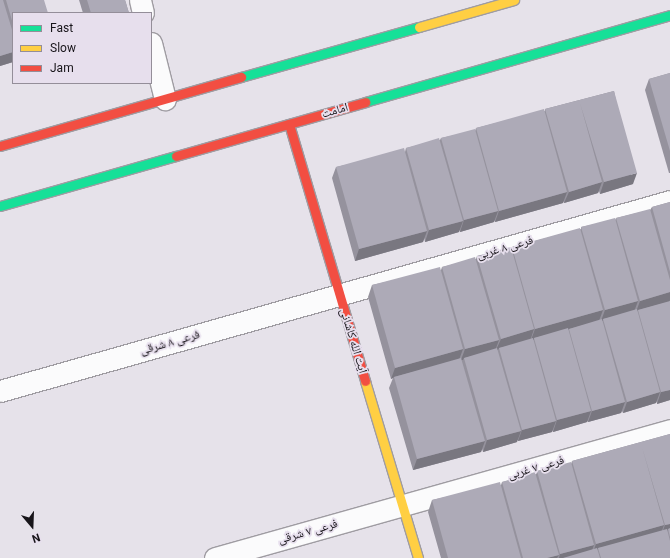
<!DOCTYPE html>
<html>
<head>
<meta charset="utf-8">
<style>
	body { margin:0 }
	#map { position:relative; width:670px; height:558px; overflow:hidden; background:#e6e2ea; font-family:Roboto,"Noto Naskh Arabic",sans-serif }
	div>[style] { position:absolute }
	[style*='--x'] { left:calc(var(--x)*1px); top:calc(var(--y)*1px); width:calc(var(--w)*1px); rotate:calc(var(--a)*1deg) }
	.roads { filter:drop-shadow(1px 0 #9f9ca2) drop-shadow(-1px 0 #9f9ca2) drop-shadow(0 1px #9f9ca2) drop-shadow(0 -1px #9f9ca2) }
	.street>* { height:21px; margin:-10.5px; padding:0 10.5px; transform-origin:10.5px; border-radius:10.5px; background:#fbfbfc }
	.fast>* { height:9px; margin:-4.5px; padding:0 4.5px; transform-origin:4.5px; border-radius:4.5px; background:#16e098 }
	.slow>* { height:9px; margin:-4.5px; padding:0 4.5px; transform-origin:4.5px; border-radius:4.5px; background:#ffcf43 }
	.jam>* { height:9px; margin:-4.5px; padding:0 4.5px; transform-origin:4.5px; border-radius:4.5px; background:#f24e42 }
	.wall>* { inset:0; background:#95929d }
	.shaded-wall>* { inset:0; background:#797780 }
	.building>* { inset:0; background:#adaab7 }
	span { translate:-50% -50%; white-space:nowrap; text-align:center; line-height:1.15; -webkit-text-stroke:3.5px #e7dfed; paint-order:stroke }
	.street-label { font-size:12px; color:#18151a }
	.legend { position:absolute; left:12px; top:12px; width:140px; height:72px; box-sizing:border-box; background:#e7dfed; border:1px solid #948e99; margin:0; padding:5px 7px; list-style:none; font-size:12px; color:#18151a }
	.legend li { display:flex; align-items:center; gap:8px; height:20px }
	.legend b { width:20px; border:1px solid #948e99 }
	.north { position:absolute; left:12px; top:506px; width:40px; height:40px; -webkit-text-stroke:3px #e7dfed; paint-order:stroke; rotate:161deg; font-size:11px; font-weight:700; line-height:16px; text-align:center; color:#18151a }
	.north::after { content:''; display:block; margin:auto; width:14px; height:18px; background:#18151a; clip-path:polygon(50% 0,100% 100%,50% 72%,0 100%) }
</style>
</head>
<body>
<div id="map">
	<div class="roads">
		<div class="street">
			<i style="--x:140;--y:0;--w:13;--a:77"></i>
			<i style="--x:151;--y:43;--w:58;--a:76"></i>
			<i style="--x:0;--y:391;--w:696;--a:-15.83"></i>
			<i style="--x:215;--y:558;--w:473;--a:-15.7"></i>
		</div>
		<div class="fast">
			<i style="--x:241;--y:77;--w:185;--a:-15.7"></i>
			<i style="--x:365;--y:102;--w:317;--a:-15.9"></i>
			<i style="--x:0;--y:206;--w:183;--a:-15.9"></i>
		</div>
		<div class="slow">
			<i style="--x:419;--y:27;--w:99;--a:-15.9"></i>
			<i style="--x:365;--y:381;--w:185;--a:73.3"></i>
		</div>
		<div class="jam">
			<i style="--x:289;--y:124;--w:268;--a:73.5"></i>
			<i style="--x:0;--y:146;--w:251;--a:-16"></i>
			<i style="--x:176;--y:156;--w:197;--a:-15.9"></i>
		</div>
	</div>
	<div class="wall">
		<i style="clip-path:polygon(0 0,44px 0,13px 13px,13px 62px,0 66px)"></i>
		<i style="clip-path:polygon(79px 0,125px 0,129px 13px,83px 13px)"></i>
		<i style="clip-path:polygon(670px 73px,670px 173px,669px 173px,645px 90px,649px 79px)"></i>
		<i style="clip-path:polygon(614px 91px,633px 184px,600px 194px,599px 191px,598px 193px,564px 203px,564px 201px,563px 203px,495px 222px,495px 220px,494px 222px,460px 232px,460px 229px,459px 232px,425px 242px,424px 238px,423px 242px,355px 261px,332px 178px,336px 167px,405px 152px,406px 148px,440px 140px,441px 138px,475px 131px,476px 128px,545px 111px,545px 109px)"></i>
		<i style="clip-path:polygon(670px 202px,670px 400px,657px 404px,657px 401px,656px 403px,623px 413px,622px 411px,621px 413px,588px 422px,587px 421px,587px 422px,553px 432px,553px 430px,552px 432px,518px 441px,517px 439px,517px 442px,483px 452px,482px 449px,481px 452px,413px 470px,389px 388px,393px 378px,391px 379px,368px 297px,372px 285px,441px 270px,442px 267px,476px 259px,477px 256px,511px 249px,512px 247px,581px 229px,581px 227px,615px 220px,616px 218px,650px 210px,652px 207px)"></i>
		<i style="clip-path:polygon(670px 434px,670px 558px,441px 558px,428px 512px,432px 500px,501px 485px,502px 482px,536px 474px,537px 471px,571px 464px,572px 461px)"></i>
	</div>
	<div class="shaded-wall">
		<i style="clip-path:polygon(13px 52px,13px 62px,0 66px,0 56px)"></i>
		<i style="clip-path:polygon(637px 173px,633px 184px,600px 194px,604px 182px)"></i>
		<i style="clip-path:polygon(602px 182px,598px 193px,564px 203px,569px 192px)"></i>
		<i style="clip-path:polygon(567px 192px,563px 203px,495px 222px,499px 211px)"></i>
		<i style="clip-path:polygon(498px 211px,494px 222px,460px 232px,464px 220px)"></i>
		<i style="clip-path:polygon(463px 221px,459px 232px,425px 242px,429px 230px)"></i>
		<i style="clip-path:polygon(427px 231px,423px 242px,355px 261px,359px 249px)"></i>
		<i style="clip-path:polygon(670px 292px,670px 300px,669px 302px,638px 310px,637px 312px,636px 312px,640px 301px)"></i>
		<i style="clip-path:polygon(638px 301px,634px 312px,603px 319px,603px 321px,601px 321px,605px 310px)"></i>
		<i style="clip-path:polygon(603px 310px,599px 321px,569px 329px,568px 330px,534px 338px,534px 340px,531px 340px,535px 329px)"></i>
		<i style="clip-path:polygon(534px 329px,530px 341px,499px 348px,498px 350px,496px 350px,501px 339px)"></i>
		<i style="clip-path:polygon(499px 340px,495px 351px,464px 358px,463px 360px,461px 360px,465px 349px)"></i>
		<i style="clip-path:polygon(463px 349px,459px 360px,394px 377px,393px 378px,391px 379px,395px 368px)"></i>
		<i style="clip-path:polygon(670px 390px,670px 400px,657px 404px,661px 392px)"></i>
		<i style="clip-path:polygon(660px 392px,656px 403px,623px 413px,627px 402px)"></i>
		<i style="clip-path:polygon(625px 402px,621px 413px,588px 422px,592px 411px)"></i>
		<i style="clip-path:polygon(591px 411px,587px 422px,553px 432px,557px 420px)"></i>
		<i style="clip-path:polygon(556px 421px,552px 432px,518px 441px,522px 430px)"></i>
		<i style="clip-path:polygon(521px 431px,517px 442px,483px 452px,487px 440px)"></i>
		<i style="clip-path:polygon(485px 441px,481px 452px,413px 470px,417px 459px)"></i>
		<i style="clip-path:polygon(670px 524px,670px 534px,668px 529px,666px 535px,661px 536px,665px 525px)"></i>
		<i style="clip-path:polygon(664px 525px,660px 536px,598px 548px,596px 554px,592px 555px,596px 544px)"></i>
		<i style="clip-path:polygon(594px 545px,590px 556px,582px 558px,559px 558px,560px 554px)"></i>
		<i style="clip-path:polygon(559px 555px,557px 558px,547px 558px)"></i>
	</div>
	<div class="building">
		<i style="clip-path:polygon(0 0,3px 0,13px 33px,13px 52px,0 56px)"></i>
		<i style="clip-path:polygon(6px 0,44px 0,48px 13px,13px 13px,13px 24px)"></i>
		<i style="clip-path:polygon(87px 0,125px 0,129px 13px,91px 13px)"></i>
		<i style="clip-path:polygon(670px 73px,670px 151px,649px 79px)"></i>
		<i style="clip-path:polygon(614px 91px,637px 173px,604px 182px,580px 103px,602px 182px,569px 192px,545px 109px)"></i>
		<i style="clip-path:polygon(544px 109px,567px 192px,499px 211px,476px 128px)"></i>
		<i style="clip-path:polygon(475px 129px,498px 211px,464px 220px,441px 138px)"></i>
		<i style="clip-path:polygon(439px 138px,463px 221px,429px 230px,406px 148px)"></i>
		<i style="clip-path:polygon(404px 148px,427px 231px,359px 249px,336px 167px)"></i>
		<i style="clip-path:polygon(670px 202px,670px 272px,652px 207px)"></i>
		<i style="clip-path:polygon(650px 209px,670px 280px,670px 292px,640px 301px,616px 218px)"></i>
		<i style="clip-path:polygon(615px 218px,638px 301px,605px 310px,581px 227px)"></i>
		<i style="clip-path:polygon(580px 228px,603px 310px,535px 329px,512px 247px)"></i>
		<i style="clip-path:polygon(511px 247px,534px 329px,501px 339px,477px 256px)"></i>
		<i style="clip-path:polygon(475px 257px,499px 340px,465px 349px,442px 267px)"></i>
		<i style="clip-path:polygon(440px 267px,463px 349px,395px 368px,372px 285px)"></i>
		<i style="clip-path:polygon(670px 301px,670px 390px,661px 392px,638px 310px)"></i>
		<i style="clip-path:polygon(637px 309px,660px 392px,627px 402px,603px 319px)"></i>
		<i style="clip-path:polygon(602px 319px,625px 402px,592px 411px,569px 329px)"></i>
		<i style="clip-path:polygon(568px 328px,591px 411px,557px 420px,534px 338px)"></i>
		<i style="clip-path:polygon(533px 338px,556px 421px,522px 430px,499px 348px)"></i>
		<i style="clip-path:polygon(497px 348px,521px 431px,487px 440px,464px 358px)"></i>
		<i style="clip-path:polygon(461px 358px,485px 441px,417px 459px,394px 377px)"></i>
		<i style="clip-path:polygon(670px 434px,670px 524px,665px 525px,642px 447px,664px 525px,596px 544px,572px 461px)"></i>
		<i style="clip-path:polygon(571px 462px,594px 545px,560px 554px,537px 471px)"></i>
		<i style="clip-path:polygon(535px 472px,559px 555px,547px 558px,523px 558px,502px 482px)"></i>
		<i style="clip-path:polygon(500px 482px,521px 558px,448px 558px,432px 500px)"></i>
		<i style="clip-path:polygon(670px 528px,670px 537px,668px 529px)"></i>
		<i style="clip-path:polygon(667px 529px,670px 541px,670px 558px,601px 558px,598px 548px)"></i>
		<i style="clip-path:polygon(597px 548px,600px 558px,563px 558px)"></i>
	</div>
	<div class="street-label">
		<span style="left:335px;top:111px;rotate:-16deg">امامت</span>
		<span style="left:505px;top:248px;rotate:-16deg">فرعی ۸ غربی</span>
		<span style="left:353px;top:341px;rotate:73deg">آیت الله کاشانی</span>
		<span style="left:170px;top:343px;rotate:-16deg">فرعی ۸ شرقی</span>
		<span style="left:536px;top:468px;rotate:-16deg">فرعی ۷ غربی</span>
		<span style="left:308px;top:532px;rotate:-16deg">فرعی ۷ شرقی</span>
	</div>
	<ul class="legend">
	<li><b style="height:5px;background:#16e098"></b>Fast</li>
	<li><b style="height:5px;background:#ffcf43"></b>Slow</li>
	<li><b style="height:5px;background:#f24e42"></b>Jam</li>
	</ul>
	<div class="north">N</div>
</div>
</body>
</html>
